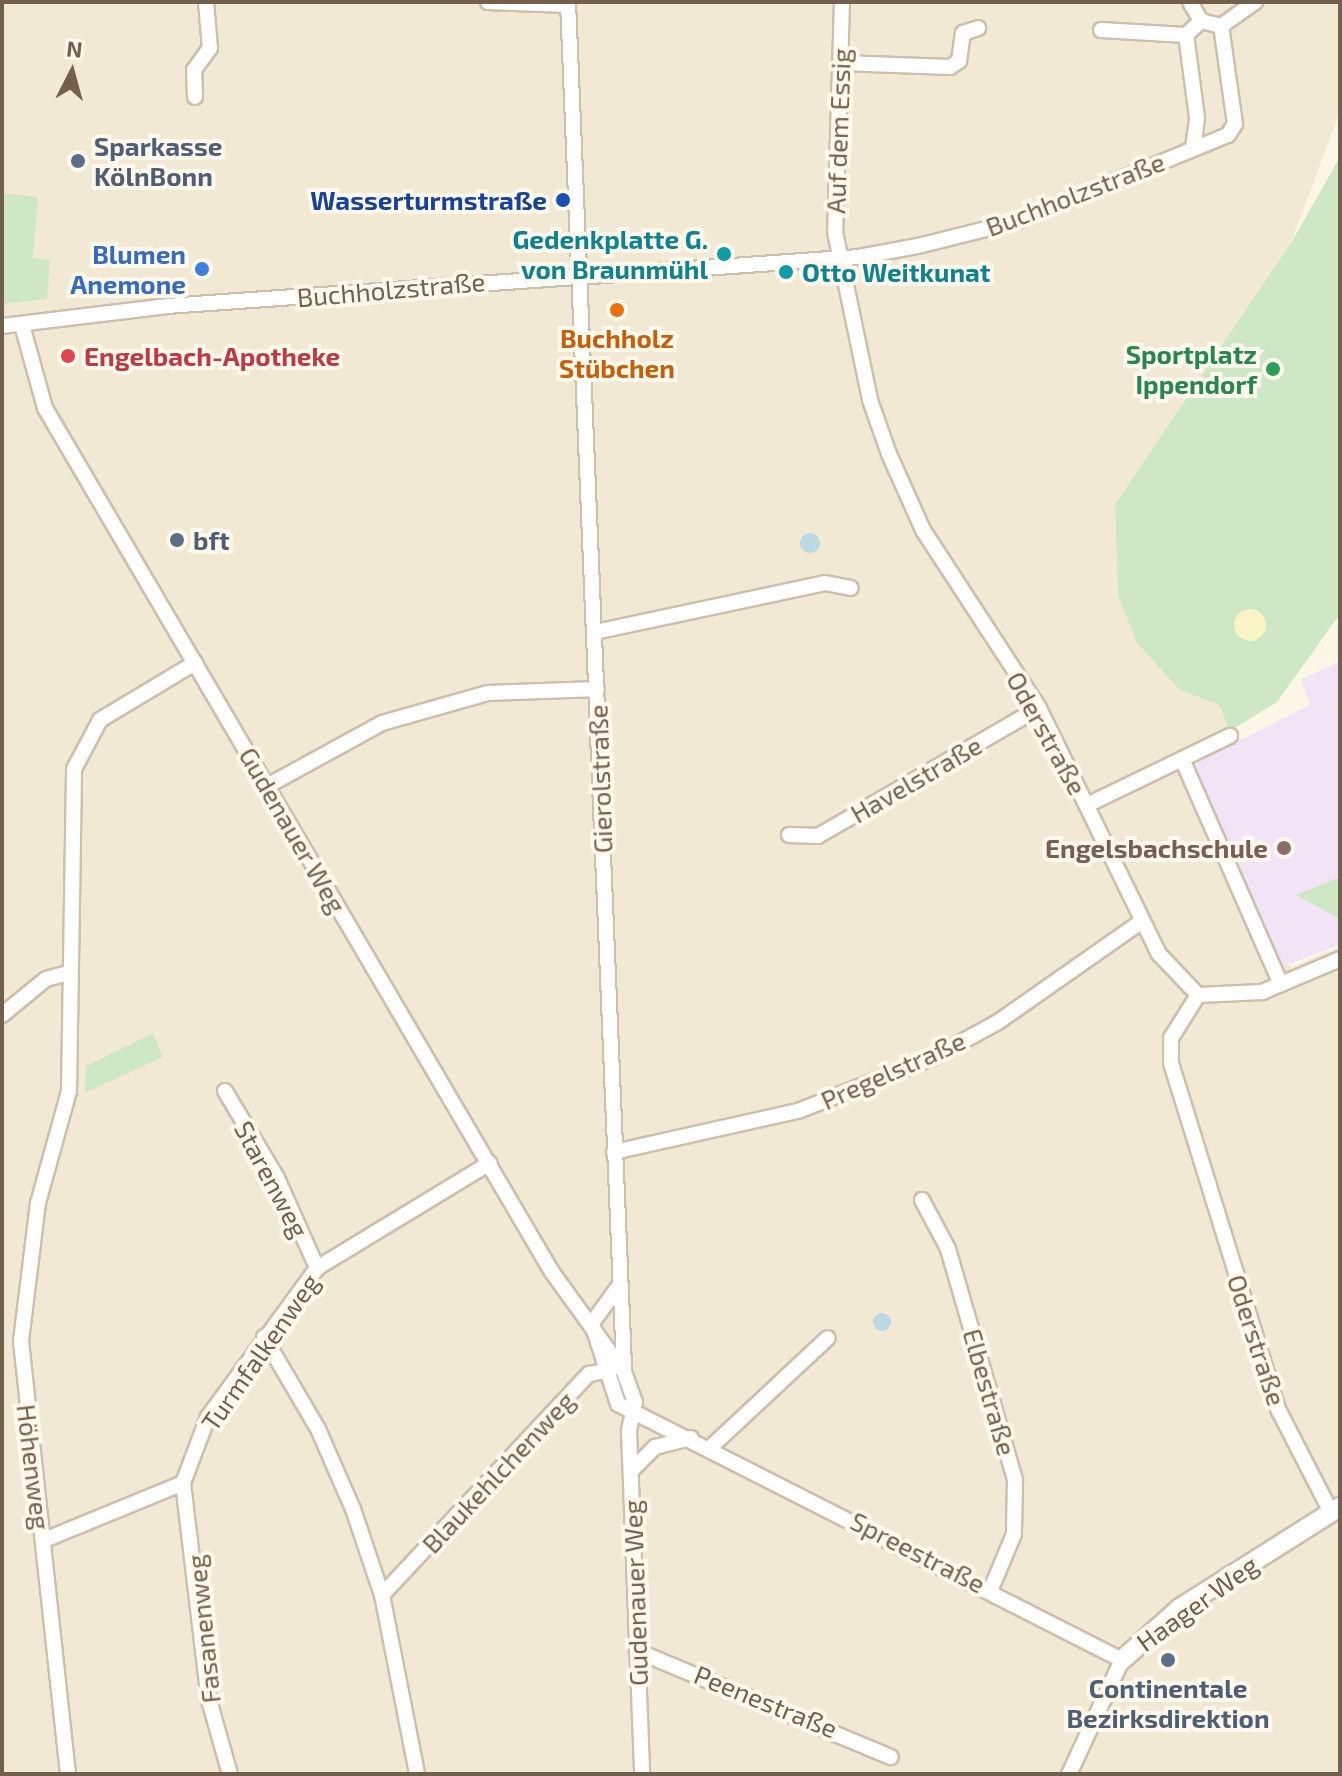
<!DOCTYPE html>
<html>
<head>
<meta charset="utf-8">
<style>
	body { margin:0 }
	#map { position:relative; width:1342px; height:1776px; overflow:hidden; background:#fbf6e6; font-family:"Exo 2",sans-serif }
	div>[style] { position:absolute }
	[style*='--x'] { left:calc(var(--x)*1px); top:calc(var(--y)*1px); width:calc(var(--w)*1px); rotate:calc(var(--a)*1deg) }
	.residential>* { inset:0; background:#f2e9d5 }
	.education>* { inset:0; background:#f3e3f7 }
	.green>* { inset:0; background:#cee8c5 }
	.sand>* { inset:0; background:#f8f4c3 }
	.round { border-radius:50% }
	.water>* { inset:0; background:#bcd8e4 }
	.roads { filter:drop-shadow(2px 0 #ccbfad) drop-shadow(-2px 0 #ccbfad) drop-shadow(0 2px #ccbfad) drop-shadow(0 -2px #ccbfad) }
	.minor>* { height:14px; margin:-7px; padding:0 7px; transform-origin:7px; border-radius:7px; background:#fff }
	.tertiary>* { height:18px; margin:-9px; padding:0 9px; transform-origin:9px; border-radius:9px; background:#fff }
	.dots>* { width:22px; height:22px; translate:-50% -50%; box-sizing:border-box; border:4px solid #fef9ec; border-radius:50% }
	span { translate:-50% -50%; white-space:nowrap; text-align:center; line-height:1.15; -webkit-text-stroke:8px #fef9ec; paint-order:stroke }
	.street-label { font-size:26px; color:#73604c }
	.service-label { font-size:26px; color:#4e5e75; font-weight:700 }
	.left { translate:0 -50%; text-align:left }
	.transit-label { font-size:26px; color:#164399; font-weight:700 }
	.right { translate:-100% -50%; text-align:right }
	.culture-label { font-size:26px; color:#0d838f; font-weight:700 }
	.shop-label { font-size:26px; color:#366cbe; font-weight:700 }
	.food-label { font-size:26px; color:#c56008; font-weight:700 }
	.leisure-label { font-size:26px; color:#27864d; font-weight:700 }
	.health-label { font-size:26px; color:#be3a42; font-weight:700 }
	.education-label { font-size:26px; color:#785e54; font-weight:700 }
	.frame { position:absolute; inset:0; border:4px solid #73604c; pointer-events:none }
	.north { position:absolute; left:32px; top:32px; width:80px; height:80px; -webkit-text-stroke:6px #fef9ec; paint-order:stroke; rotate:6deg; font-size:22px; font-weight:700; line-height:32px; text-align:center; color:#73604c }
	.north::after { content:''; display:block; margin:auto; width:28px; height:36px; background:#73604c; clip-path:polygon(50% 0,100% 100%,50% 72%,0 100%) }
</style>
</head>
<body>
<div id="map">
	<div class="residential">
		<i style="clip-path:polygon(2px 2px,1340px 2px,1340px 111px,1291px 243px,1115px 504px,1118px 594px,1180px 690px,1219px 705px,1230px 731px,1193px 749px,1192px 773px,1276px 959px,1292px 967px,1340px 947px,1340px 1774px,2px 1774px)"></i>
	</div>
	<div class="education">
		<i style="clip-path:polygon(1340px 661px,1340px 945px,1283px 966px,1194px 773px,1197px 762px,1310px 705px,1301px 680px)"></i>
	</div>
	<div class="green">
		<i style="clip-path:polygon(1340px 157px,1340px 614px,1277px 702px,1230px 731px,1219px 705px,1180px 690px,1137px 643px,1118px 595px,1115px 504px,1291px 243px)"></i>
		<i style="clip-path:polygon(2px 193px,38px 197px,33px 258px,50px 260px,47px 299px,2px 304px)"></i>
		<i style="clip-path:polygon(1340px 877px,1340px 919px,1296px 895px)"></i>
		<i style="clip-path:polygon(153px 1033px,163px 1057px,85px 1093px,86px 1066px)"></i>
	</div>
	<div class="sand">
		<i class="round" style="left:1234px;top:609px;width:32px;height:32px"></i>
	</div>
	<div class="water">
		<i class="round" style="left:800px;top:533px;width:20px;height:20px"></i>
		<i class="round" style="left:873px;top:1313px;width:18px;height:18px"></i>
	</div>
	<div class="roads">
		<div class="minor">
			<i style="--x:488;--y:2;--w:80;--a:2.1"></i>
			<i style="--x:568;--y:2;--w:1367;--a:87.65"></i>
			<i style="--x:842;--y:2;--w:230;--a:91.7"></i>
			<i style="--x:835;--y:232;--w:172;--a:78.2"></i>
			<i style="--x:870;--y:400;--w:57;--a:70.6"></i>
			<i style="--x:889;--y:454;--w:83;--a:65.9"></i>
			<i style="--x:923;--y:530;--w:212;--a:56.9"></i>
			<i style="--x:1039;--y:708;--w:274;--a:64"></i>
			<i style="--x:1159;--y:954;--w:57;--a:46.4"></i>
			<i style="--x:1190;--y:2;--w:22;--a:60"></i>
			<i style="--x:1221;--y:26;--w:42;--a:-35.2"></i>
			<i style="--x:1101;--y:30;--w:85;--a:3.4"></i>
			<i style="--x:841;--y:63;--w:109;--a:2.1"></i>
			<i style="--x:950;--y:67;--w:11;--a:-34"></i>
			<i style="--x:959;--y:61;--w:28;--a:-82"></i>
			<i style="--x:963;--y:33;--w:16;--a:-18"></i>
			<i style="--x:195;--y:97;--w:27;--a:-92"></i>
			<i style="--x:194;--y:70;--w:27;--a:-54"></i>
			<i style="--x:210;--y:48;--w:46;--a:-95"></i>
			<i style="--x:1193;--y:148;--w:30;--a:-82"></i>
			<i style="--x:1197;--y:118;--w:84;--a:-97.5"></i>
			<i style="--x:1186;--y:35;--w:21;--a:-43"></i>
			<i style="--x:1201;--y:21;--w:21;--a:14"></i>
			<i style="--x:22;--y:325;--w:86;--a:74.5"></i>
			<i style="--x:45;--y:408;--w:1002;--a:59.6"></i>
			<i style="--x:552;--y:1272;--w:123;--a:54.2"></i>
			<i style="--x:624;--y:1372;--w:32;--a:70"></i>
			<i style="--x:635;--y:1402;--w:30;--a:102"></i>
			<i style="--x:629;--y:1431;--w:343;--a:87.8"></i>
			<i style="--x:2;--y:326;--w:166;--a:-6.9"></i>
			<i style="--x:167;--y:306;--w:694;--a:-4.05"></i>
			<i style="--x:859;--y:257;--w:64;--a:-10.8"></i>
			<i style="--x:922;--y:245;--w:99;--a:-14"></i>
			<i style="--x:1018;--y:221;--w:227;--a:-22.3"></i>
			<i style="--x:1228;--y:135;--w:13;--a:-58"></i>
			<i style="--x:1235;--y:124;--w:99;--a:-98.1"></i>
			<i style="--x:595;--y:632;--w:235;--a:-12"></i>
			<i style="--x:825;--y:583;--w:26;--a:11"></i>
			<i style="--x:1182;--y:759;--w:246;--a:66.3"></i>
			<i style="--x:267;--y:786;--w:131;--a:-28.7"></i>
			<i style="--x:382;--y:723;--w:110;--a:-15.8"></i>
			<i style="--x:488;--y:693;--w:109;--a:-2.1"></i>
			<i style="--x:1087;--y:805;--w:159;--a:-25.8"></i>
			<i style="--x:789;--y:835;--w:29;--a:2"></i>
			<i style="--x:818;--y:836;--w:255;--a:-30.1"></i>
			<i style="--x:1198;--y:995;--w:51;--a:122.1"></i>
			<i style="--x:1171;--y:1038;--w:25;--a:90"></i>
			<i style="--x:1171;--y:1063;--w:364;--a:72.8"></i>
			<i style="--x:1279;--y:1411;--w:114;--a:62.8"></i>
			<i style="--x:1198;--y:995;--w:64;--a:-2.7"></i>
			<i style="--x:1262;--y:992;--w:85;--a:-22.9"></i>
			<i style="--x:2;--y:1015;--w:57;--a:-39.3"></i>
			<i style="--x:46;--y:979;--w:23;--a:-15"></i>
			<i style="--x:225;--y:1091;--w:101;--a:59.1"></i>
			<i style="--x:277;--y:1178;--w:98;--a:66"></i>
			<i style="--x:614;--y:1152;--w:189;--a:-12.6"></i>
			<i style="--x:798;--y:1111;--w:144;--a:-21.6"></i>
			<i style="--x:932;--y:1058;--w:75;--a:-28.6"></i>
			<i style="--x:998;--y:1022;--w:176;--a:-35"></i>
			<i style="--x:922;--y:1200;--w:55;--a:62"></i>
			<i style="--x:948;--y:1249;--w:241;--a:73.8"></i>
			<i style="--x:1015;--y:1480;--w:54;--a:91.1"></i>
			<i style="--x:1014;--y:1534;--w:60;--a:112.7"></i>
			<i style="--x:592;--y:1323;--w:46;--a:-53.9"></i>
			<i style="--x:593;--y:1327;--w:81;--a:72"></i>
			<i style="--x:618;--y:1404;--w:565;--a:26.93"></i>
			<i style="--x:1122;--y:1660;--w:126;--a:114.9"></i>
			<i style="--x:264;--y:1337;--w:107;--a:59.6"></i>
			<i style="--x:318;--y:1429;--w:87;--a:66.4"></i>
			<i style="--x:353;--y:1509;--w:91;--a:71.4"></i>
			<i style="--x:382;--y:1595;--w:182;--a:78.9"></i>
			<i style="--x:712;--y:1446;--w:158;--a:-43"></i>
			<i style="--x:632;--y:1470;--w:33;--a:-45"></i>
			<i style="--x:655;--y:1447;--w:37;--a:-14"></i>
			<i style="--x:183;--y:1483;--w:71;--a:-69.3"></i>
			<i style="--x:208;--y:1417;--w:185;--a:-53.8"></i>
			<i style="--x:317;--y:1268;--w:202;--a:-31.3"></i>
			<i style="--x:183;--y:1483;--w:219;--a:83.2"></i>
			<i style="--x:209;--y:1700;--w:77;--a:74.2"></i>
			<i style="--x:44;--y:1540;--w:150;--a:-22.3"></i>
			<i style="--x:382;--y:1595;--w:303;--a:-46.9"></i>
			<i style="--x:589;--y:1374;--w:22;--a:-10"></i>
			<i style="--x:637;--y:1651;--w:275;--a:22.7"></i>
			<i style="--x:68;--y:1774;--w:436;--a:-96.2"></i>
			<i style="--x:21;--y:1341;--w:139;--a:-83"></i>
			<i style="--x:38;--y:1203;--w:116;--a:-74.5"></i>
			<i style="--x:69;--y:1091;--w:322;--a:-89.1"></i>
			<i style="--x:74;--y:769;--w:55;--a:-62"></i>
			<i style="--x:100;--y:720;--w:111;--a:-31"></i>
		</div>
		<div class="tertiary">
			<i style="--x:1122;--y:1660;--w:78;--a:-41.9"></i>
			<i style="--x:1180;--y:1608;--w:189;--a:-32.3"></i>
		</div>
	</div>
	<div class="dots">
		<i style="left:78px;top:161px;background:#5c6f8a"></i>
		<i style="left:563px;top:200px;background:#1a4fb4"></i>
		<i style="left:724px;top:254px;background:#0f9aa8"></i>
		<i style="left:202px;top:269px;background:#3f7fe0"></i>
		<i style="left:786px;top:272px;background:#0f9aa8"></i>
		<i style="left:617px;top:310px;background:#e8710a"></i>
		<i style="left:68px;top:356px;background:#e0444e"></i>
		<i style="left:1273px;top:369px;background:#2e9e5b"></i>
		<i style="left:177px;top:540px;background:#5c6f8a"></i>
		<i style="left:1284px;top:848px;background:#8d6e63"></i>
		<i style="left:1168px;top:1660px;background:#5c6f8a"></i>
	</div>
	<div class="street-label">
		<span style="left:838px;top:131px;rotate:-88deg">Auf dem Essig</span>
		<span style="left:1075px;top:194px;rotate:-21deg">Buchholzstraße</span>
		<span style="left:391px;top:289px;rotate:-5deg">Buchholzstraße</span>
		<span style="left:1047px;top:733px;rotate:61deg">Oderstraße</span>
		<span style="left:600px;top:779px;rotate:-92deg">Gierolstraße</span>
		<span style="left:916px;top:779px;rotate:-30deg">Havelstraße</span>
		<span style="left:293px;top:830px;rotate:60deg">Gudenauer Weg</span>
		<span style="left:893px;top:1070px;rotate:-24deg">Pregelstraße</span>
		<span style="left:272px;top:1179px;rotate:62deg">Starenweg</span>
		<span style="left:1257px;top:1340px;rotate:72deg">Oderstraße</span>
		<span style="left:260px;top:1352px;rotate:-55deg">Turmfalkenweg</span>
		<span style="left:990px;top:1392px;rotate:74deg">Elbestraße</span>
		<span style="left:34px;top:1467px;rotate:83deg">Höhenweg</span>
		<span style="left:498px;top:1472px;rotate:-47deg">Blaukehlchenweg</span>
		<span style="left:918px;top:1552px;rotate:27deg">Spreestraße</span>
		<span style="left:635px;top:1593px;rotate:-92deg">Gudenauer Weg</span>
		<span style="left:1197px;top:1603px;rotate:-36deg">Haager Weg</span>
		<span style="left:203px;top:1629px;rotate:-96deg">Fasanenweg</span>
		<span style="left:766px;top:1701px;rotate:22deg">Peenestraße</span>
	</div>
	<div class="service-label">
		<span class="left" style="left:94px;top:161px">Sparkasse<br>KölnBonn</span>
		<span class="left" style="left:193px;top:540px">bft</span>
		<span style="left:1168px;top:1703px">Continentale<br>Bezirksdirektion</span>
	</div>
	<div class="transit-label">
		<span class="right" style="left:547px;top:200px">Wasserturmstraße</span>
	</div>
	<div class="culture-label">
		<span class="right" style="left:708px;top:254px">Gedenkplatte G.<br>von Braunmühl</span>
		<span class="left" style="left:802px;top:272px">Otto Weitkunat</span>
	</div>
	<div class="shop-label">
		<span class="right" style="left:186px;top:269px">Blumen<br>Anemone</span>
	</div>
	<div class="food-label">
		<span style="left:617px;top:353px">Buchholz<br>Stübchen</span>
	</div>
	<div class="leisure-label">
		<span class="right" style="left:1257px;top:369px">Sportplatz<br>Ippendorf</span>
	</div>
	<div class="health-label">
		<span class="left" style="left:84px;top:356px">Engelbach-Apotheke</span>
	</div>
	<div class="education-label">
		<span class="right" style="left:1268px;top:848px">Engelsbachschule</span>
	</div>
	<div class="frame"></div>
	<div class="north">N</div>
</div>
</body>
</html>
